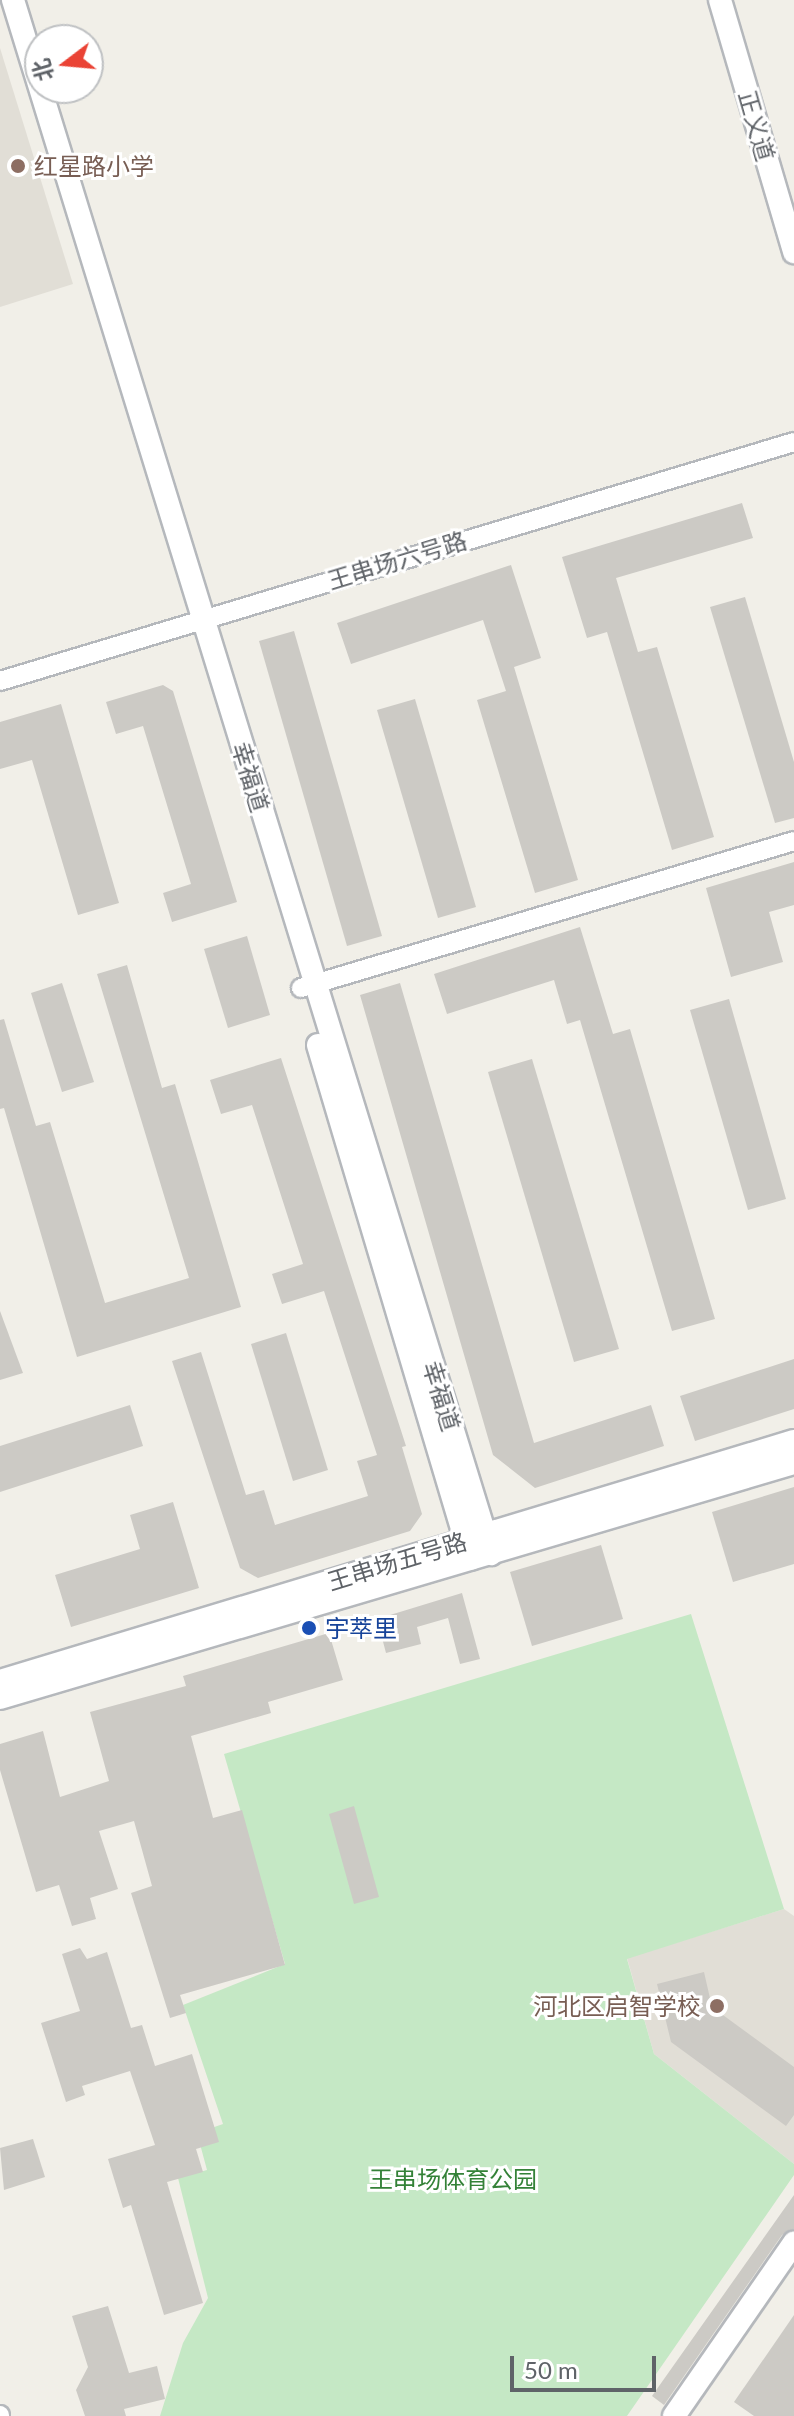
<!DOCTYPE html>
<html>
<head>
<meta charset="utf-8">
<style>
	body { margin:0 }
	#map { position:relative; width:794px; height:2416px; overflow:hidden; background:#f1efe8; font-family:Lato,"Noto Sans SC",sans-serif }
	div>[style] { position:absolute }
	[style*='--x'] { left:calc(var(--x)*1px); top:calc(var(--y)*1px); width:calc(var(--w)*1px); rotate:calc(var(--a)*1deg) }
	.education>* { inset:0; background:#e1ded6 }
	.green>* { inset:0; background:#c5e8c5 }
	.building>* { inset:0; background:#cccac5 }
	.roads { filter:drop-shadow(2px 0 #b5b8bc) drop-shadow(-2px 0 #b5b8bc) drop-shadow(0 2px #b5b8bc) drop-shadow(0 -2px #b5b8bc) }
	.minor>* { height:18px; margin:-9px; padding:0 9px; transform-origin:9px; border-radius:9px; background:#fff }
	.tertiary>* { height:22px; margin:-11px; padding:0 11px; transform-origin:11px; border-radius:11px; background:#fff }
	.dots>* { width:22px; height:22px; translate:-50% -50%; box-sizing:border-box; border:4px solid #fff; border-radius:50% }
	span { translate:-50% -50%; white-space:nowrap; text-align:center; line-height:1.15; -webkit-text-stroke:6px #fff; paint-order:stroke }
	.street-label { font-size:24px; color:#5f6368 }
	.education-label { font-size:24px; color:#785e54 }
	.left { translate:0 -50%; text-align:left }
	.right { translate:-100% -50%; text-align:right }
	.transit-label { font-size:24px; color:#164399 }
	.park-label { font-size:24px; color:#348238 }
	.north { position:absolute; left:24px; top:24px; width:80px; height:80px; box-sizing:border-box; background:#fff; border:2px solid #bfc1c3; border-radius:50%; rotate:254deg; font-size:22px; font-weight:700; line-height:32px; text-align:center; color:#5f6368 }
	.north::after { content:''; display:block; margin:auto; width:28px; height:36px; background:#ea4335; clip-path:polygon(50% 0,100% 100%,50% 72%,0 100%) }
	.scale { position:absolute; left:510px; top:2356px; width:146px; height:36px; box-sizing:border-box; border:4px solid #5f6368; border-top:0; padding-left:10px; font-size:24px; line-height:28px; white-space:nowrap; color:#5f6368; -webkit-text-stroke:6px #fff; paint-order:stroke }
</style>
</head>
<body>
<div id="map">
	<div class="education">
		<i style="clip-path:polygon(0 48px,73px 284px,0 307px)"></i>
		<i style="clip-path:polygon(784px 1909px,794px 1916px,794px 2164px,654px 2054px,627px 1958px)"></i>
	</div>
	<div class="green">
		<i style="clip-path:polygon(691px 1614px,784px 1909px,627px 1959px,654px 2054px,794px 2164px,794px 2175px,627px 2416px,160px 2416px,183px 2343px,208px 2298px,178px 2178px,207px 2170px,197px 2133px,223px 2124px,183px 2005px,285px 1964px,224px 1754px)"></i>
	</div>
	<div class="building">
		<i style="clip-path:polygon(742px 503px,753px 538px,616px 578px,638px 652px,657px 647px,714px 837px,672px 850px,607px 632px,587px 638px,562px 557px)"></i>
		<i style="clip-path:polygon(511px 565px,541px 658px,514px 667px,578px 880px,535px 893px,477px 700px,506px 691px,483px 620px,351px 664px,337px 623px)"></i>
		<i style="clip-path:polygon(745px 597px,794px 762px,794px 818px,775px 823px,710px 607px)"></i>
		<i style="clip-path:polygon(294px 631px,382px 936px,347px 946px,259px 641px)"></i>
		<i style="clip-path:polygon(163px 685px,173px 691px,237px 902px,172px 922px,163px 893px,191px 884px,143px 726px,116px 734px,106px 702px)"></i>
		<i style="clip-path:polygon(415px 699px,476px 907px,438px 918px,377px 710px)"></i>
		<i style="clip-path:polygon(61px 704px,119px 903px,78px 915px,32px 760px,0 769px,0 722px)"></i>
		<i style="clip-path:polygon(794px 862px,794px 905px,769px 912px,783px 962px,731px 977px,706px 888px)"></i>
		<i style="clip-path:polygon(580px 927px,613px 1034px,630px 1029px,715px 1319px,672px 1331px,580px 1020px,567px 1024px,554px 980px,447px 1014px,434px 974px)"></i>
		<i style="clip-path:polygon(247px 936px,270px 1015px,228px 1028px,204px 949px)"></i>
		<i style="clip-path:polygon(127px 965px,162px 1088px,175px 1084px,241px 1307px,77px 1357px,4px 1108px,0 1109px,0 1020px,4px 1019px,36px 1126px,50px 1122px,105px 1303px,189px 1278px,97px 974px)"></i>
		<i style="clip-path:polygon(62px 983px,94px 1082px,62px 1092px,31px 993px)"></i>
		<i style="clip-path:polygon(400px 983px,534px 1443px,651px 1405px,664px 1446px,535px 1488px,493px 1455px,360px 995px)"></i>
		<i style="clip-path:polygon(729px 999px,786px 1199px,748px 1210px,690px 1010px)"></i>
		<i style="clip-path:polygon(281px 1058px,406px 1446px,402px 1447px,422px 1514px,410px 1531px,258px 1578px,240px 1568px,172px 1361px,201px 1352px,246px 1495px,264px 1490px,275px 1525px,368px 1496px,357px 1461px,377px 1455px,324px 1291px,282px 1304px,272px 1274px,303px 1264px,252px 1105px,221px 1114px,210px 1080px)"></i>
		<i style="clip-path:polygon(532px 1059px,619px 1349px,574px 1362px,488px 1072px)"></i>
		<i style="clip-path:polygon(0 1311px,23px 1373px,0 1380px)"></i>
		<i style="clip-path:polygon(286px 1333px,328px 1470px,293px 1481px,251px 1344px)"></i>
		<i style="clip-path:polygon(794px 1359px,794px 1409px,695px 1441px,680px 1396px)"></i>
		<i style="clip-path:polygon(130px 1405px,143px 1446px,0 1492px,0 1446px)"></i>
		<i style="clip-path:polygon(794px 1487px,794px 1564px,733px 1582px,712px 1512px)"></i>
		<i style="clip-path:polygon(173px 1502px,199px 1588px,71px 1627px,55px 1575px,140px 1549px,130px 1515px)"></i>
		<i style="clip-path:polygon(601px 1545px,623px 1619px,532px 1646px,510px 1572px)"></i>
		<i style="clip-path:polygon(462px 1593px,480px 1659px,460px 1664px,448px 1618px,417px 1627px,421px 1644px,386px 1653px,377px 1619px)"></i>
		<i style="clip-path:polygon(329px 1633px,343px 1680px,268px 1702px,271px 1713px,191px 1736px,213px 1818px,242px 1810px,285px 1965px,180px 1995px,186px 2013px,170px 2018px,131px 1893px,152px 1886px,134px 1821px,99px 1831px,118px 1889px,90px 1898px,96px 1919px,72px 1926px,59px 1885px,36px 1892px,0 1770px,0 1744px,43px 1731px,60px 1797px,109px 1781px,90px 1712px,186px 1686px,183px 1676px)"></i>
		<i style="clip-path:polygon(354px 1806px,379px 1897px,354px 1904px,329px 1814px)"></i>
		<i style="clip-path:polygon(80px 1948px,87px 1959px,107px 1952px,131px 2028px,142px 2025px,155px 2066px,192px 2054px,219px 2142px,196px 2149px,203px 2172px,167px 2182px,203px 2303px,164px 2315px,131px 2205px,123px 2208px,108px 2159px,155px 2145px,130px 2071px,82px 2086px,85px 2095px,66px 2102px,41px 2023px,80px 2011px,62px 1954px)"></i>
		<i style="clip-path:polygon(704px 1972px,712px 2007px,794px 2067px,794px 2115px,786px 2126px,671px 2042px,657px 1984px)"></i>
		<i style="clip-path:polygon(33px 2139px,45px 2177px,4px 2190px,0 2148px)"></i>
		<i style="clip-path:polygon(794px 2195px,794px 2229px,782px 2235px,664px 2405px,652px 2396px)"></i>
		<i style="clip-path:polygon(108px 2306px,129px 2373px,157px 2366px,165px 2399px,124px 2409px,126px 2416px,85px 2416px,76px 2390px,88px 2367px,72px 2316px)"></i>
		<i style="clip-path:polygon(794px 2315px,794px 2416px,754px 2416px,734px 2402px)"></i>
	</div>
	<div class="roads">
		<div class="minor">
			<i style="--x:0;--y:681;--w:829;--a:-16.75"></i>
			<i style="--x:301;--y:988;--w:514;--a:-16.6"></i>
			<i style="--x:0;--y:2415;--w:1;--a:90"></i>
		</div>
		<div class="tertiary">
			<i style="--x:13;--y:0;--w:1626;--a:72.9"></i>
			<i style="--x:720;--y:0;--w:263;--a:73.6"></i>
			<i style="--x:318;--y:1045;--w:536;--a:73.42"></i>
			<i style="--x:0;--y:1681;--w:829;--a:-16.82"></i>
			<i style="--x:0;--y:1698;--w:828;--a:-16.49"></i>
			<i style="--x:674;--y:2416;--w:211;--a:-55.3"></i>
		</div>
	</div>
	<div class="dots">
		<i style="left:18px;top:166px;background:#8d6e63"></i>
		<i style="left:309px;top:1628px;background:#1a4fb4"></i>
		<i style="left:717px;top:2006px;background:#8d6e63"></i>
	</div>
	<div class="street-label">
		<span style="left:757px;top:126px;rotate:74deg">正义道</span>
		<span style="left:397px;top:560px;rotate:-17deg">王串场六号路</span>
		<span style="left:251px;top:777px;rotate:73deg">幸福道</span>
		<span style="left:442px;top:1396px;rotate:73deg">幸福道</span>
		<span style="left:397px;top:1561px;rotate:-17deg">王串场五号路</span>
	</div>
	<div class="education-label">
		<span class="left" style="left:34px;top:166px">红星路小学</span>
		<span class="right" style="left:701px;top:2006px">河北区启智学校</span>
	</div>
	<div class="transit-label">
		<span class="left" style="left:325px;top:1628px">宇萃里</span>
	</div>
	<div class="park-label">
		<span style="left:453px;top:2179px">王串场体育公园</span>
	</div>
	<div class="north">北</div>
	<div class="scale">50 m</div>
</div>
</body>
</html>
